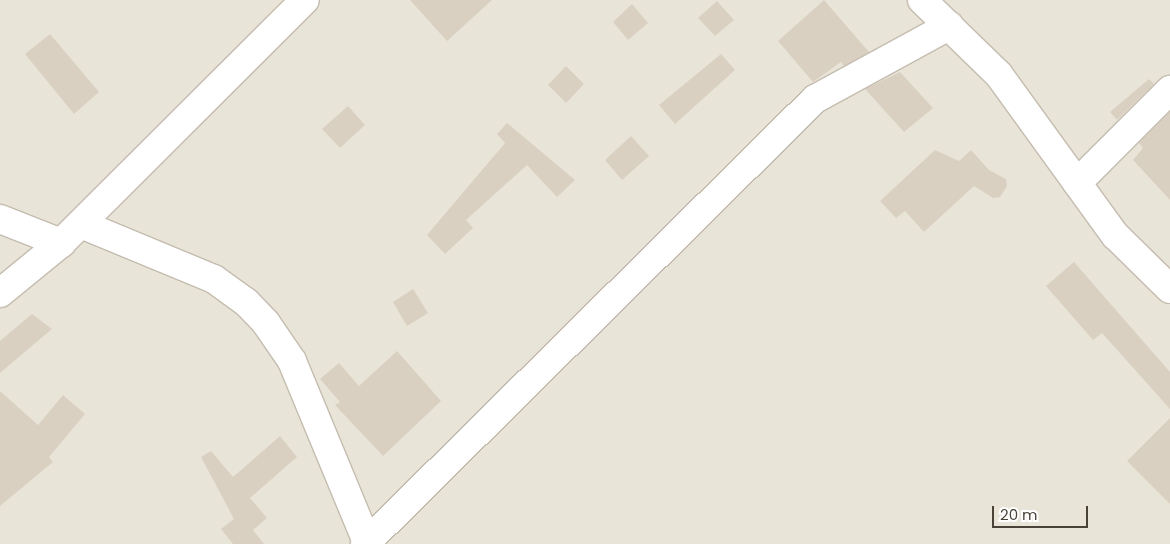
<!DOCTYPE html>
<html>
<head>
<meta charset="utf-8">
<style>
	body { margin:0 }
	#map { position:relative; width:1170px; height:544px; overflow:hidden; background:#f5f2ea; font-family:Poppins,sans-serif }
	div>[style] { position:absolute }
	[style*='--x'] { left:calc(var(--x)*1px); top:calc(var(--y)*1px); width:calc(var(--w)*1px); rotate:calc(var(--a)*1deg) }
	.residential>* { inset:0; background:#e9e4d8 }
	.building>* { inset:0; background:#dad0c2 }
	.roads { filter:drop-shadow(1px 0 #c4bcaf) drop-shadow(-1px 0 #c4bcaf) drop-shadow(0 1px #c4bcaf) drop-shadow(0 -1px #c4bcaf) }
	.minor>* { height:28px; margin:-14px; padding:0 14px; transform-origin:14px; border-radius:14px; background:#fff }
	span { translate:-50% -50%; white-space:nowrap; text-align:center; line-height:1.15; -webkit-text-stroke:4px #fff; paint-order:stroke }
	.scale { position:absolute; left:992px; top:506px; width:96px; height:22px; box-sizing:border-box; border:2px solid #494238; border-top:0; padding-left:6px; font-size:15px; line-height:18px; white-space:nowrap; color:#494238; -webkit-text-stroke:4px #fff; paint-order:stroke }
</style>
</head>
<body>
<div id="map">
	<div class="residential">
		<i style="clip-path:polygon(0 0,1170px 0,1170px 544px,0 544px)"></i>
	</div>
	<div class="building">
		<i style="clip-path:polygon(410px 0,492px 0,447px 41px)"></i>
		<i style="clip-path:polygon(824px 0,869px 52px,844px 66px,841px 62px,813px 82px,778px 41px)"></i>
		<i style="clip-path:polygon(717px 1px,734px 20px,715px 36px,698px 18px)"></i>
		<i style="clip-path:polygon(632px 4px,648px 23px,628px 40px,613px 22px)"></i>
		<i style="clip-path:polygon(50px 34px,99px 92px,74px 114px,25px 54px)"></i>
		<i style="clip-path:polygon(721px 54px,735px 70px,675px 124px,659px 105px)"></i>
		<i style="clip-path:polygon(566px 66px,584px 84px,566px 103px,548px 85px)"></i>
		<i style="clip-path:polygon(900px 72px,933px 108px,904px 132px,865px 89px)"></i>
		<i style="clip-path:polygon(1149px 79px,1154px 84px,1117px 120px,1110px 112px)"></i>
		<i style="clip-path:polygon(348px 106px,365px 125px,340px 148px,322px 129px)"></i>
		<i style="clip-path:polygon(1170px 112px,1170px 200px,1133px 160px,1143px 148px,1139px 143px)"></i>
		<i style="clip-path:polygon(507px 123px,575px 180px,557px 197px,527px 165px,466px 220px,473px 228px,445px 254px,427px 235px,505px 143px,497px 134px)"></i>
		<i style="clip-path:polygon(631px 136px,649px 156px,622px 180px,605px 160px)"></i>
		<i style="clip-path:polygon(935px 150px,959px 161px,971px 150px,989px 170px,1006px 179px,1007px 186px,1000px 197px,993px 198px,974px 186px,924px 232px,905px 211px,896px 218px,880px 201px)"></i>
		<i style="clip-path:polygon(1074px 262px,1170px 372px,1170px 409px,1102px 333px,1093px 340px,1046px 286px)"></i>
		<i style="clip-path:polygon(413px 289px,428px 313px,407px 326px,393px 302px)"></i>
		<i style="clip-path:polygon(32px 314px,52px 329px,0 373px,0 341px)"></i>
		<i style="clip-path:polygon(397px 351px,441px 401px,383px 456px,335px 405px,340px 402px,320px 379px,339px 363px,359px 386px)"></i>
		<i style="clip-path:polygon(0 391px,38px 425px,63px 395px,85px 414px,49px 457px,53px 462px,0 506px)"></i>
		<i style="clip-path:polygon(1170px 418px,1170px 504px,1127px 461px)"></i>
		<i style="clip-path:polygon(280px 436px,297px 457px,250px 498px,267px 518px,253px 530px,264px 544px,233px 544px,221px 529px,234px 519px,201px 457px,211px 451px,233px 477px)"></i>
	</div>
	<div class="roads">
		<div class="minor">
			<i style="--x:922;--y:0;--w:107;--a:44.2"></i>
			<i style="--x:999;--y:75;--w:198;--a:54.1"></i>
			<i style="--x:1115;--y:235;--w:77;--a:44.5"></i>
			<i style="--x:1077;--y:183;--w:132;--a:-45"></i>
			<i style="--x:0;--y:219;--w:66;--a:21.5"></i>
			<i style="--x:61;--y:243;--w:344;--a:-44.9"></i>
			<i style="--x:81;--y:224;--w:144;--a:22.5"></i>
			<i style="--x:214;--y:279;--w:39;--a:36"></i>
			<i style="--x:246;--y:302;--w:29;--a:46"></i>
			<i style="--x:266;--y:323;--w:46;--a:55.6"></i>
			<i style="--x:292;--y:361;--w:196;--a:67.5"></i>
			<i style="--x:0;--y:293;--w:79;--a:-39.3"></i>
			<i style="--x:365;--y:544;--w:633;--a:-44.68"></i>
			<i style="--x:815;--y:99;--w:153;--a:-28.6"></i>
		</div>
	</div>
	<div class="scale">20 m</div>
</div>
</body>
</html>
